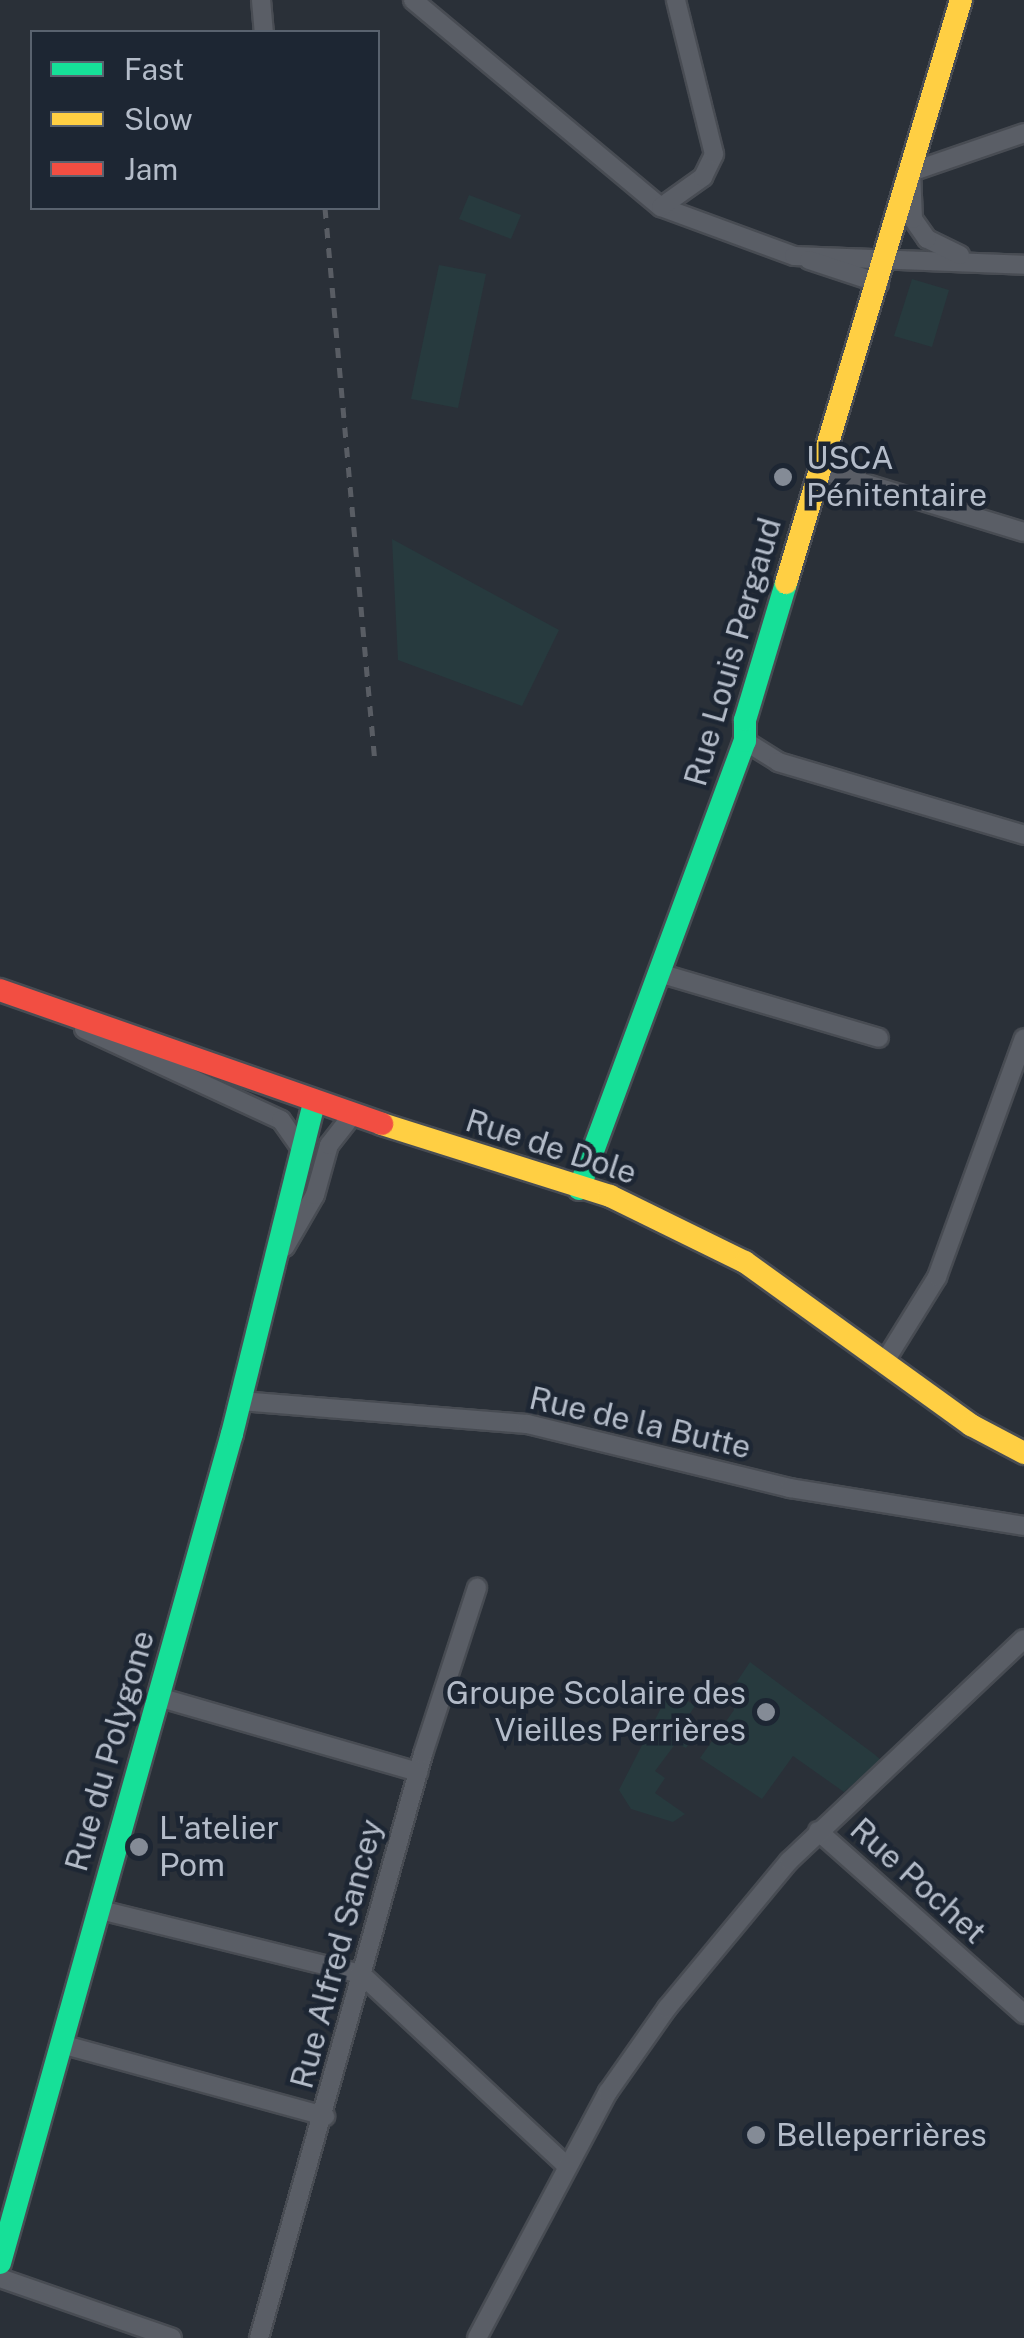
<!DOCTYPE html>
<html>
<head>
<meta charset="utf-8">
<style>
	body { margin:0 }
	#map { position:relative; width:1024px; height:2338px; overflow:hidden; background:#2a3038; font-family:"Public Sans",sans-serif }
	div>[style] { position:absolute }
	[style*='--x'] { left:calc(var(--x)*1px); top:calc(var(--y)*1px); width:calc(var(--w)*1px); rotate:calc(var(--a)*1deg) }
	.green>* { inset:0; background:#273a3e }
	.roads { filter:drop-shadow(2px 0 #484c53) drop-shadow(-2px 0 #484c53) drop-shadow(0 2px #484c53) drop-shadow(0 -2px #484c53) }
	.street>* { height:18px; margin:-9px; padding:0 9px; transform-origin:9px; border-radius:9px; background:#5a5e66 }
	.fast>* { height:22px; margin:-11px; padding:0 11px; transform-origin:11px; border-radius:11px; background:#16e098 }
	.slow>* { height:22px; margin:-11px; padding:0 11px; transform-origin:11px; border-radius:11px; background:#ffcf43 }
	.jam>* { height:22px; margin:-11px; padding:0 11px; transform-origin:11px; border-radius:11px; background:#f24e42 }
	.rail>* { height:5px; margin-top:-2.5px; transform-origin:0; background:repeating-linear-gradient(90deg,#595d64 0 10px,transparent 0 20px) }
	.dots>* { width:28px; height:28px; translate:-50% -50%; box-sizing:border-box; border:5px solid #1d2633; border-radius:50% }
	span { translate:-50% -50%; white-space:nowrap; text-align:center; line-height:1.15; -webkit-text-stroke:9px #1d2633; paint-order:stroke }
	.poi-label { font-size:32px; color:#b4bcc9 }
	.left { translate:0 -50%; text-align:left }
	.right { translate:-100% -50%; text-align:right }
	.street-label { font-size:32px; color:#b4bcc9 }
	.legend { position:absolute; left:30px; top:30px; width:350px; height:180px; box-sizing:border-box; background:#1d2633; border:2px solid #59626f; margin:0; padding:12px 18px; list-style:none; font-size:30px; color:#b4bcc9 }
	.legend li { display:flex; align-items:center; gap:20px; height:50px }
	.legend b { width:50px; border:2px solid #59626f }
</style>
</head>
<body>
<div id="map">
	<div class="green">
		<i style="clip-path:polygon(469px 195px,521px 215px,511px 239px,459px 219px)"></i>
		<i style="clip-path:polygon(439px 265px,486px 274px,458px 408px,411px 399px)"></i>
		<i style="clip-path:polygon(912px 279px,949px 290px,932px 347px,894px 336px)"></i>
		<i style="clip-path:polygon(392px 539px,559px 630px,522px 706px,398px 660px)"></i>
		<i style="clip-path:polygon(750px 1662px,874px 1754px,881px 1760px,844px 1792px,793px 1756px,762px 1799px,700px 1758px,734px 1710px,730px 1692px)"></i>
		<i style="clip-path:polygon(655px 1678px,695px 1706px,685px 1721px,694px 1737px,686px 1748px,676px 1743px,655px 1771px,665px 1778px,655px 1793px,685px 1814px,673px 1822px,631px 1809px,619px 1790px,661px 1708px,645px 1693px)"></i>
	</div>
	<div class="roads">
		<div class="street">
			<i style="--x:261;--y:0;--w:32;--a:85"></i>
			<i style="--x:413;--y:0;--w:323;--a:39.9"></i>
			<i style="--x:661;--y:207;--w:142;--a:20.2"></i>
			<i style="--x:794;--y:256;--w:230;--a:2.2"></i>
			<i style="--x:661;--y:207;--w:52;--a:-35.5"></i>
			<i style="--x:703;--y:177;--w:25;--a:-64"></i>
			<i style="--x:714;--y:154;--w:159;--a:-103.9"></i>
			<i style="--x:960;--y:255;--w:37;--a:-154"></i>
			<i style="--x:927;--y:239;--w:24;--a:-125"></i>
			<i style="--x:913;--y:219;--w:47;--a:-92.4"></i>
			<i style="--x:911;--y:172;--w:120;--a:-19"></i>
			<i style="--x:809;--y:260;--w:74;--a:18.2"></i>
			<i style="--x:821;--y:470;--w:212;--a:17"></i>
			<i style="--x:745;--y:741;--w:39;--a:32"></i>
			<i style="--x:778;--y:762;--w:257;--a:16.5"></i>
			<i style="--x:662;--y:974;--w:226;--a:16.4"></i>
			<i style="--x:84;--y:1029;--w:217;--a:24.8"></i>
			<i style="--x:281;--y:1120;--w:38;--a:55"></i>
			<i style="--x:285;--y:1247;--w:60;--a:-60"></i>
			<i style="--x:315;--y:1195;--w:52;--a:-74.4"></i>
			<i style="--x:329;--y:1145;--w:37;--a:-52"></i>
			<i style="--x:885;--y:1361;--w:99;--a:-58.2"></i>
			<i style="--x:937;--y:1277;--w:254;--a:-70"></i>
			<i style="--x:240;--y:1401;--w:288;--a:4.6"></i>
			<i style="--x:527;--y:1424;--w:271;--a:13.7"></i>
			<i style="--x:790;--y:1488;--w:237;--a:9.2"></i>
			<i style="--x:158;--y:1697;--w:271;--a:16.1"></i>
			<i style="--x:818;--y:1831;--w:276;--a:41.6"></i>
			<i style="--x:100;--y:1910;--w:269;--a:13.8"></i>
			<i style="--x:361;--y:1974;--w:282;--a:43"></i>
			<i style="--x:61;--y:2044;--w:274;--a:15.3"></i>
			<i style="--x:0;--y:2278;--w:182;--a:19.2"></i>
			<i style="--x:259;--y:2338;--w:607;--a:-74.31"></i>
			<i style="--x:423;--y:1754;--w:175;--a:-72"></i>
			<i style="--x:477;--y:2338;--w:279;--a:-62"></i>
			<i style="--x:608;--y:2092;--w:103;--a:-54.9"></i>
			<i style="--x:667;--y:2008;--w:191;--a:-50.3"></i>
			<i style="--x:789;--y:1861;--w:323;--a:-43.4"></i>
		</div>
		<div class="fast">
			<i style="--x:579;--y:1189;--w:478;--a:-69.7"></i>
			<i style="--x:745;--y:741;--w:21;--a:-90"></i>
			<i style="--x:745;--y:720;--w:143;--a:-73.3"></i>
			<i style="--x:0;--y:2263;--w:861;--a:-74.37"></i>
			<i style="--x:232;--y:1434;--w:341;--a:-76.1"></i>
		</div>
		<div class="slow">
			<i style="--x:786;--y:583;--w:609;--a:-73.29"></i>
			<i style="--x:382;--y:1124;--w:239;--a:17.5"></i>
			<i style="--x:610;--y:1196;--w:150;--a:26.1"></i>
			<i style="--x:745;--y:1262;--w:279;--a:35.8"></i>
			<i style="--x:971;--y:1425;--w:60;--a:27.8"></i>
		</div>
		<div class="jam">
			<i style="--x:0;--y:990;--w:405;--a:19.3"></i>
		</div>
	</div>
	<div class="rail">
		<i style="--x:325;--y:208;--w:557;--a:84.85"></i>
	</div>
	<div class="dots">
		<i style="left:783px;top:477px;background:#848b96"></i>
		<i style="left:766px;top:1712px;background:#848b96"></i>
		<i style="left:139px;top:1847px;background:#848b96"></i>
		<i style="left:756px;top:2135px;background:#848b96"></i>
	</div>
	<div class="poi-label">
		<span class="left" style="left:806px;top:477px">USCA<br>Pénitentaire</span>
		<span class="right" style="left:746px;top:1712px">Groupe Scolaire des<br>Vieilles Perrières</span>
		<span class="left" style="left:159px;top:1847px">L'atelier<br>Pom</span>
		<span class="left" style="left:776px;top:2135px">Belleperrières</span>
	</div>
	<div class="street-label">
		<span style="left:733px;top:652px;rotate:-74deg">Rue Louis Pergaud</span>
		<span style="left:551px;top:1147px;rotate:18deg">Rue de Dole</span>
		<span style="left:640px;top:1423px;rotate:13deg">Rue de la Butte</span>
		<span style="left:110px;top:1751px;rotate:-74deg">Rue du Polygone</span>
		<span style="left:918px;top:1881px;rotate:42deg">Rue Pochet</span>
		<span style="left:337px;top:1954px;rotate:-75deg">Rue Alfred Sancey</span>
	</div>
	<ul class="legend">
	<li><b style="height:12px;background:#16e098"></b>Fast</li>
	<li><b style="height:12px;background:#ffcf43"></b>Slow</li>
	<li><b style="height:12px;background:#f24e42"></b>Jam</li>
	</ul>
</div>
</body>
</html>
